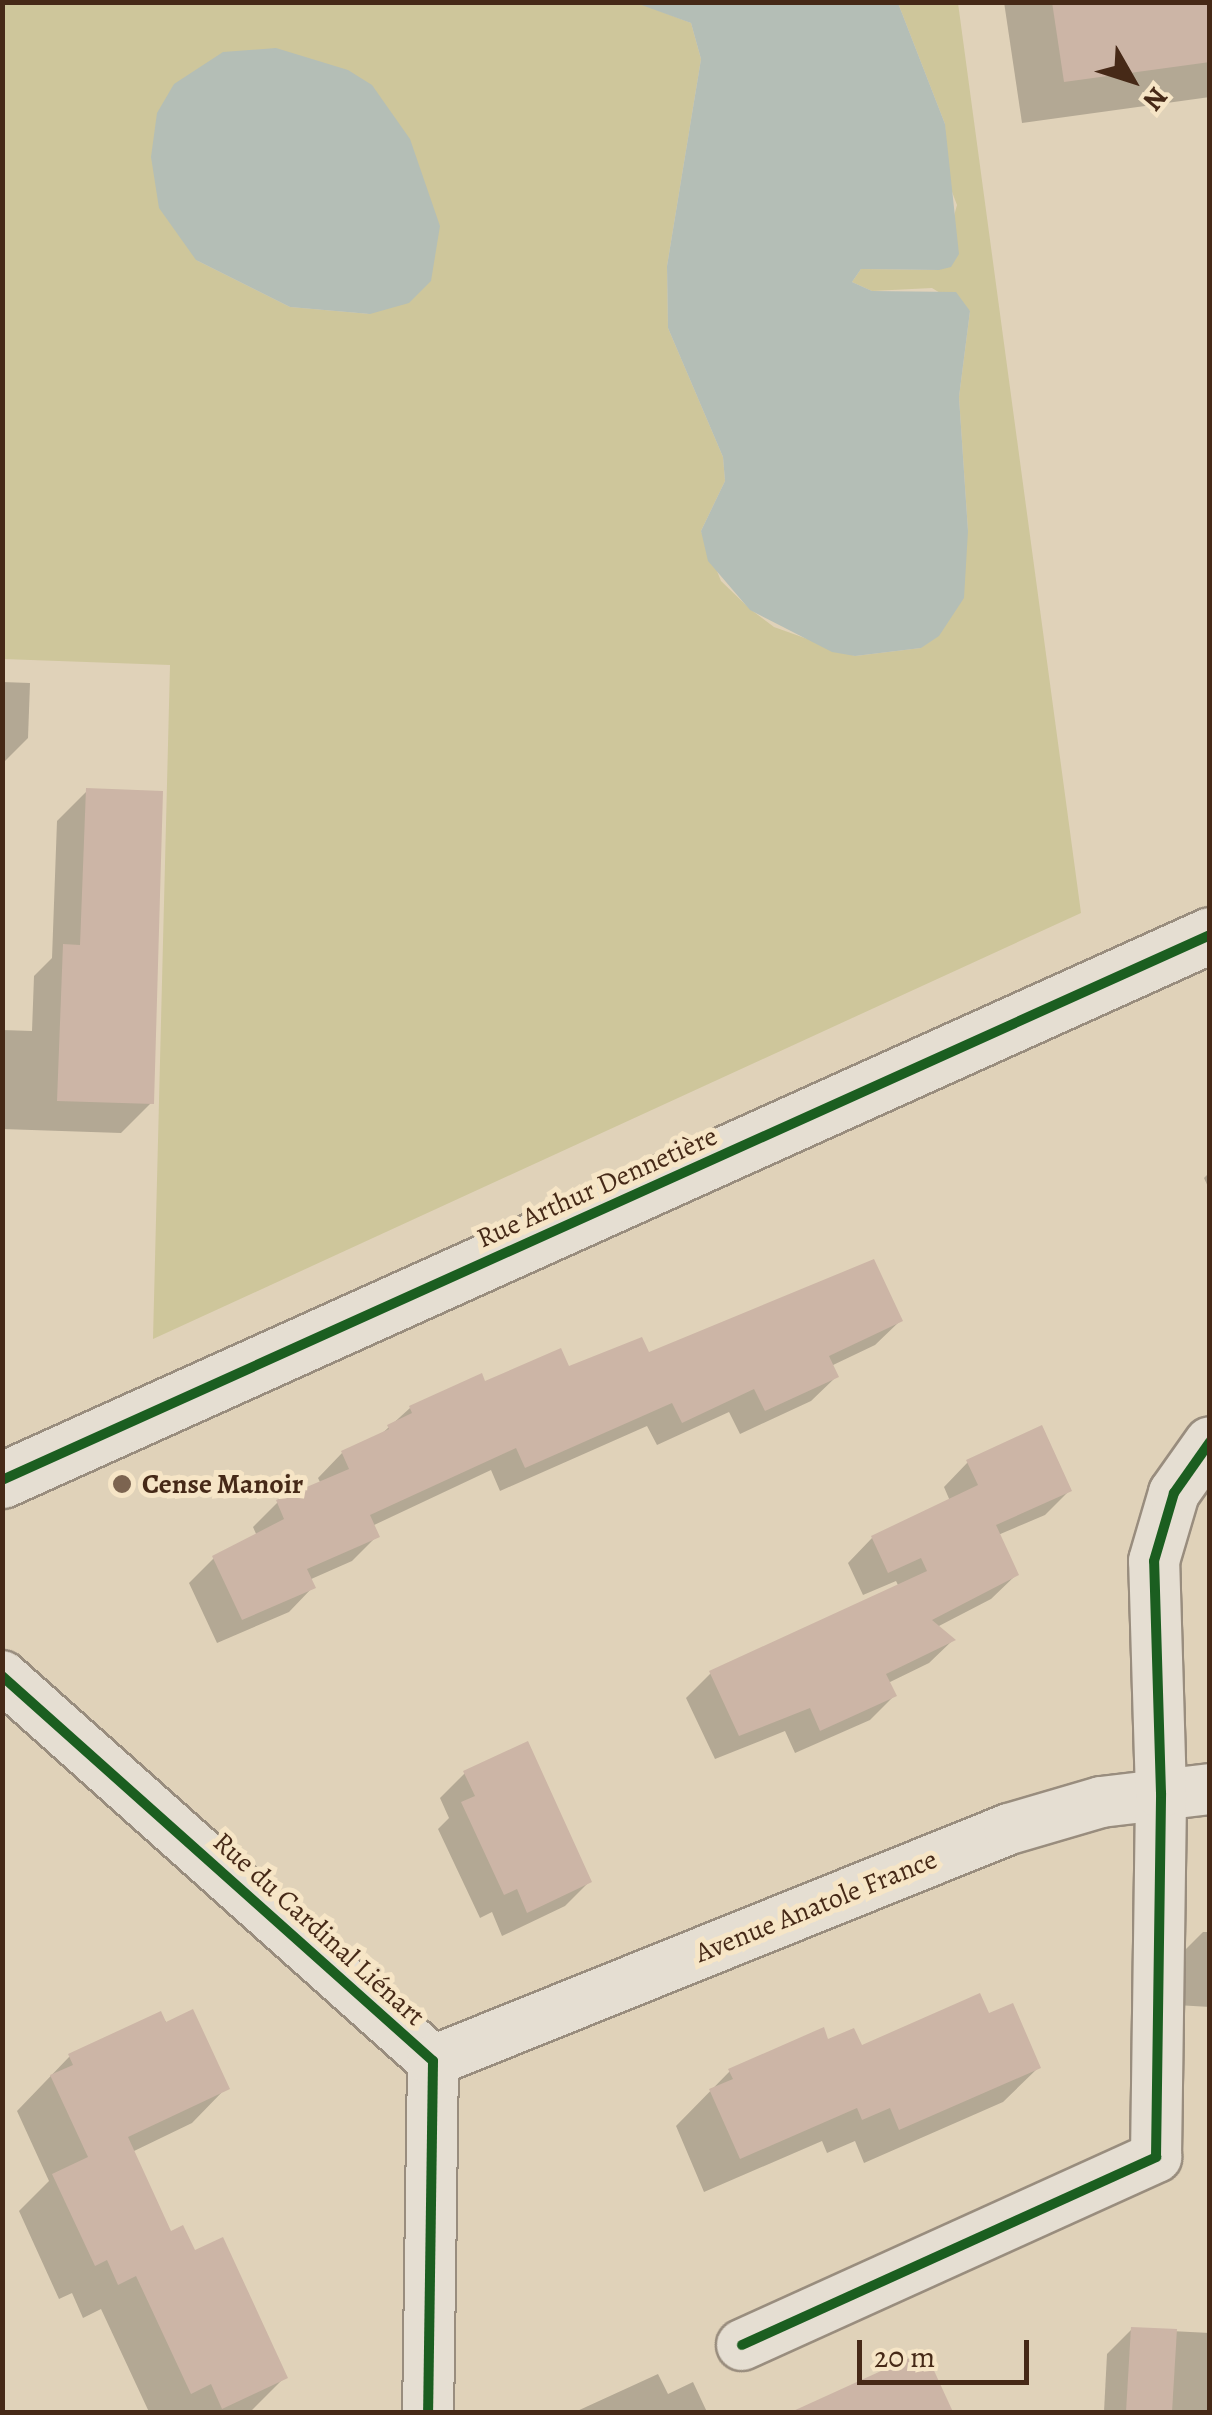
<!DOCTYPE html>
<html>
<head>
<meta charset="utf-8">
<style>
	body { margin:0 }
	#map { position:relative; width:1212px; height:2415px; overflow:hidden; background:#e0d2b9; font-family:Alegreya,serif }
	div>[style] { position:absolute }
	[style*='--x'] { left:calc(var(--x)*1px); top:calc(var(--y)*1px); width:calc(var(--w)*1px); rotate:calc(var(--a)*1deg) }
	.green>* { inset:0; background:#cec69b }
	.water>* { inset:0; background:#b4beb6 }
	.shadow>* { inset:0; background:#0003 }
	.building>* { inset:0; background:#ccb5a6 }
	.roads { filter:drop-shadow(2px 0 #998d7e) drop-shadow(-2px 0 #998d7e) drop-shadow(0 2px #998d7e) drop-shadow(0 -2px #998d7e) }
	.minor>* { height:50px; margin:-25px; padding:0 25px; transform-origin:25px; border-radius:25px; background:#e5ded2 }
	.tertiary>* { height:55px; margin:-27.5px; padding:0 27.5px; transform-origin:27.5px; border-radius:27.5px; background:#e5ded2 }
	.cycleway>* { height:10px; margin:-5px; padding:0 5px; transform-origin:5px; border-radius:5px; background:#1b5e20 }
	.dots>* { width:28px; height:28px; translate:-50% -50%; box-sizing:border-box; border:5px solid #f6e5c6; border-radius:50% }
	span { translate:-50% -50%; white-space:nowrap; text-align:center; line-height:1.15; -webkit-text-stroke:10px #f6e5c6; paint-order:stroke }
	.street-label { font-size:28px; color:#462917 }
	.poi-label { font-size:28px; color:#462917; font-weight:700 }
	.left { translate:0 -50%; text-align:left }
	.frame { position:absolute; inset:0; border:5px solid #462917; pointer-events:none }
	.north { position:absolute; left:1082px; top:30px; width:100px; height:100px; -webkit-text-stroke:8px #f6e5c6; paint-order:stroke; rotate:129deg; font-size:28px; font-weight:700; line-height:40px; text-align:center; color:#462917 }
	.north::after { content:''; display:block; margin:auto; width:35px; height:45px; background:#462917; clip-path:polygon(50% 0,100% 100%,50% 72%,0 100%) }
	.scale { position:absolute; left:857px; top:2340px; width:172px; height:45px; box-sizing:border-box; border:5px solid #462917; border-top:0; padding-left:12px; font-size:30px; line-height:35px; white-space:nowrap; color:#462917; -webkit-text-stroke:8px #f6e5c6; paint-order:stroke }
</style>
</head>
<body>
<div id="map">
	<div class="green">
		<i style="clip-path:polygon(evenodd,636px 2px,691px 23px,701px 59px,667px 266px,668px 328px,723px 457px,725px 481px,701px 531px,721px 581px,750px 609px,774px 627px,855px 656px,921px 648px,968px 531px,959px 397px,970px 311px,932px 288px,872px 291px,852px 282px,861px 269px,939px 270px,957px 205px,946px 176px,945px 124px,898px 3px,958px 3px,1081px 913px,153px 1339px,170px 665px,3px 659px,3px 3px,636px 2px,196px 260px,370px 314px,290px 307px,196px 260px)"></i>
	</div>
	<div class="water">
		<i style="clip-path:polygon(636px 3px,898px 3px,945px 124px,959px 254px,951px 267px,939px 270px,861px 269px,852px 282px,872px 291px,956px 292px,970px 311px,959px 397px,968px 531px,964px 598px,939px 636px,921px 648px,855px 656px,832px 652px,750px 610px,708px 561px,701px 531px,725px 481px,723px 457px,668px 328px,667px 266px,701px 59px,691px 23px)"></i>
		<i style="clip-path:polygon(276px 48px,348px 70px,372px 85px,410px 139px,440px 226px,431px 281px,409px 303px,370px 314px,290px 307px,196px 260px,159px 208px,151px 157px,157px 113px,174px 84px,223px 52px)"></i>
	</div>
	<div class="shadow">
		<i style="clip-path:polygon(1004px 2px,1210px 2px,1210px 97px,1022px 123px)"></i>
		<i style="clip-path:polygon(2px 682px,30px 683px,28px 738px,3px 763px)"></i>
		<i style="clip-path:polygon(87px 791px,151px 1103px,121px 1133px,2px 1129px,2px 1030px,32px 1031px,34px 976px,52px 958px,57px 821px)"></i>
		<i style="clip-path:polygon(1210px 1172px,1210px 1191px,1204px 1178px)"></i>
		<i style="clip-path:polygon(900px 1321px,875px 1345px,831px 1366px,836px 1377px,811px 1401px,740px 1434px,729px 1412px,657px 1445px,647px 1426px,500px 1491px,491px 1470px,372px 1526px,377px 1536px,352px 1561px,309px 1580px,313px 1587px,289px 1612px,217px 1643px,189px 1583px,214px 1558px,257px 1536px,253px 1527px,278px 1502px,321px 1484px,318px 1478px,342px 1453px,378px 1437px,410px 1408px,484px 1384px,568px 1369px)"></i>
		<i style="clip-path:polygon(968px 1462px,1069px 1491px,1045px 1515px,998px 1535px,1016px 1575px,991px 1599px,937px 1627px,953px 1640px,929px 1663px,888px 1683px,894px 1696px,870px 1720px,795px 1753px,785px 1731px,715px 1759px,686px 1698px,711px 1673px,899px 1587px,896px 1581px,863px 1595px,848px 1563px,872px 1538px,950px 1501px,944px 1487px)"></i>
		<i style="clip-path:polygon(465px 1773px,589px 1882px,565px 1906px,502px 1936px,492px 1912px,480px 1918px,438px 1829px,449px 1818px,440px 1798px)"></i>
		<i style="clip-path:polygon(1203px 1932px,1210px 1932px,1210px 2007px,1176px 2005px,1179px 1956px)"></i>
		<i style="clip-path:polygon(159px 2014px,226px 2088px,192px 2123px,132px 2152px,170px 2234px,194px 2253px,285px 2377px,250px 2412px,149px 2412px,101px 2309px,83px 2318px,72px 2293px,59px 2299px,19px 2211px,49px 2181px,17px 2111px,69px 2057px)"></i>
		<i style="clip-path:polygon(988px 2016px,1038px 2068px,1003px 2102px,864px 2163px,855px 2141px,827px 2153px,822px 2141px,704px 2192px,676px 2126px,730px 2071px,827px 2042px,860px 2048px)"></i>
		<i style="clip-path:polygon(1132px 2329px,1210px 2333px,1210px 2412px,1104px 2412px,1107px 2354px)"></i>
		<i style="clip-path:polygon(924px 2354px,952px 2412px,818px 2412px,836px 2394px)"></i>
		<i style="clip-path:polygon(658px 2374px,668px 2394px,693px 2382px,707px 2412px,575px 2412px)"></i>
	</div>
	<div class="building">
		<i style="clip-path:polygon(1052px 2px,1210px 2px,1210px 62px,1064px 82px)"></i>
		<i style="clip-path:polygon(86px 788px,163px 791px,154px 1104px,57px 1101px,63px 944px,80px 945px)"></i>
		<i style="clip-path:polygon(874px 1259px,903px 1321px,829px 1356px,839px 1377px,765px 1411px,754px 1389px,682px 1423px,672px 1403px,525px 1468px,516px 1448px,370px 1515px,380px 1537px,307px 1569px,316px 1588px,242px 1620px,212px 1556px,284px 1519px,276px 1500px,349px 1469px,341px 1451px,389px 1429px,387px 1425px,412px 1413px,409px 1406px,482px 1373px,485px 1381px,561px 1348px,569px 1366px,642px 1337px,649px 1352px)"></i>
		<i style="clip-path:polygon(1042px 1425px,1072px 1491px,996px 1525px,1019px 1575px,932px 1620px,956px 1640px,886px 1674px,897px 1696px,820px 1731px,810px 1708px,739px 1736px,709px 1671px,927px 1571px,921px 1558px,888px 1573px,871px 1536px,978px 1485px,966px 1460px)"></i>
		<i style="clip-path:polygon(528px 1741px,592px 1882px,527px 1913px,517px 1889px,504px 1895px,461px 1802px,475px 1796px,463px 1771px)"></i>
		<i style="clip-path:polygon(980px 1993px,989px 2013px,1013px 2003px,1041px 2068px,899px 2130px,890px 2108px,862px 2120px,857px 2108px,740px 2159px,709px 2089px,733px 2079px,728px 2069px,824px 2027px,828px 2039px,854px 2028px,862px 2045px)"></i>
		<i style="clip-path:polygon(193px 2009px,230px 2089px,128px 2137px,171px 2231px,183px 2225px,195px 2250px,223px 2237px,288px 2378px,222px 2409px,211px 2384px,191px 2394px,136px 2276px,118px 2285px,107px 2260px,95px 2266px,52px 2174px,88px 2157px,50px 2075px,73px 2065px,68px 2054px,161px 2011px,166px 2022px)"></i>
		<i style="clip-path:polygon(1131px 2327px,1177px 2329px,1172px 2412px,1126px 2412px)"></i>
		<i style="clip-path:polygon(925px 2351px,953px 2412px,791px 2412px)"></i>
	</div>
	<div class="roads">
		<div class="minor">
			<i style="--x:2;--y:1676;--w:578;--a:41.77"></i>
			<i style="--x:433;--y:2061;--w:351;--a:90.8"></i>
			<i style="--x:433;--y:2061;--w:621;--a:-21.94"></i>
			<i style="--x:1009;--y:1829;--w:96;--a:-16.4"></i>
			<i style="--x:1101;--y:1802;--w:110;--a:-6.8"></i>
			<i style="--x:742;--y:2345;--w:455;--a:-24.4"></i>
			<i style="--x:1156;--y:2157;--w:364;--a:-89.2"></i>
			<i style="--x:1161;--y:1793;--w:232;--a:-91.7"></i>
			<i style="--x:1154;--y:1561;--w:71;--a:-73.6"></i>
			<i style="--x:1174;--y:1493;--w:62;--a:-54.8"></i>
		</div>
		<div class="tertiary">
			<i style="--x:2;--y:1480;--w:1325;--a:-24.28"></i>
		</div>
	</div>
	<div class="cycleway">
		<i style="--x:2;--y:1480;--w:1325;--a:-24.28"></i>
		<i style="--x:2;--y:1676;--w:578;--a:41.77"></i>
		<i style="--x:433;--y:2061;--w:351;--a:90.8"></i>
		<i style="--x:742;--y:2345;--w:455;--a:-24.4"></i>
		<i style="--x:1156;--y:2157;--w:364;--a:-89.2"></i>
		<i style="--x:1161;--y:1793;--w:232;--a:-91.7"></i>
		<i style="--x:1154;--y:1561;--w:71;--a:-73.6"></i>
		<i style="--x:1174;--y:1493;--w:62;--a:-54.8"></i>
	</div>
	<div class="dots">
		<i style="left:122px;top:1484px;background:#7c6450"></i>
	</div>
	<div class="street-label">
		<span style="left:597px;top:1187px;rotate:-24deg">Rue Arthur Dennetière</span>
		<span style="left:816px;top:1906px;rotate:-22deg">Avenue Anatole France</span>
		<span style="left:319px;top:1929px;rotate:42deg">Rue du Cardinal Liénart</span>
	</div>
	<div class="poi-label">
		<span class="left" style="left:142px;top:1484px">Cense Manoir</span>
	</div>
	<div class="frame"></div>
	<div class="north">N</div>
	<div class="scale">20 m</div>
</div>
</body>
</html>
